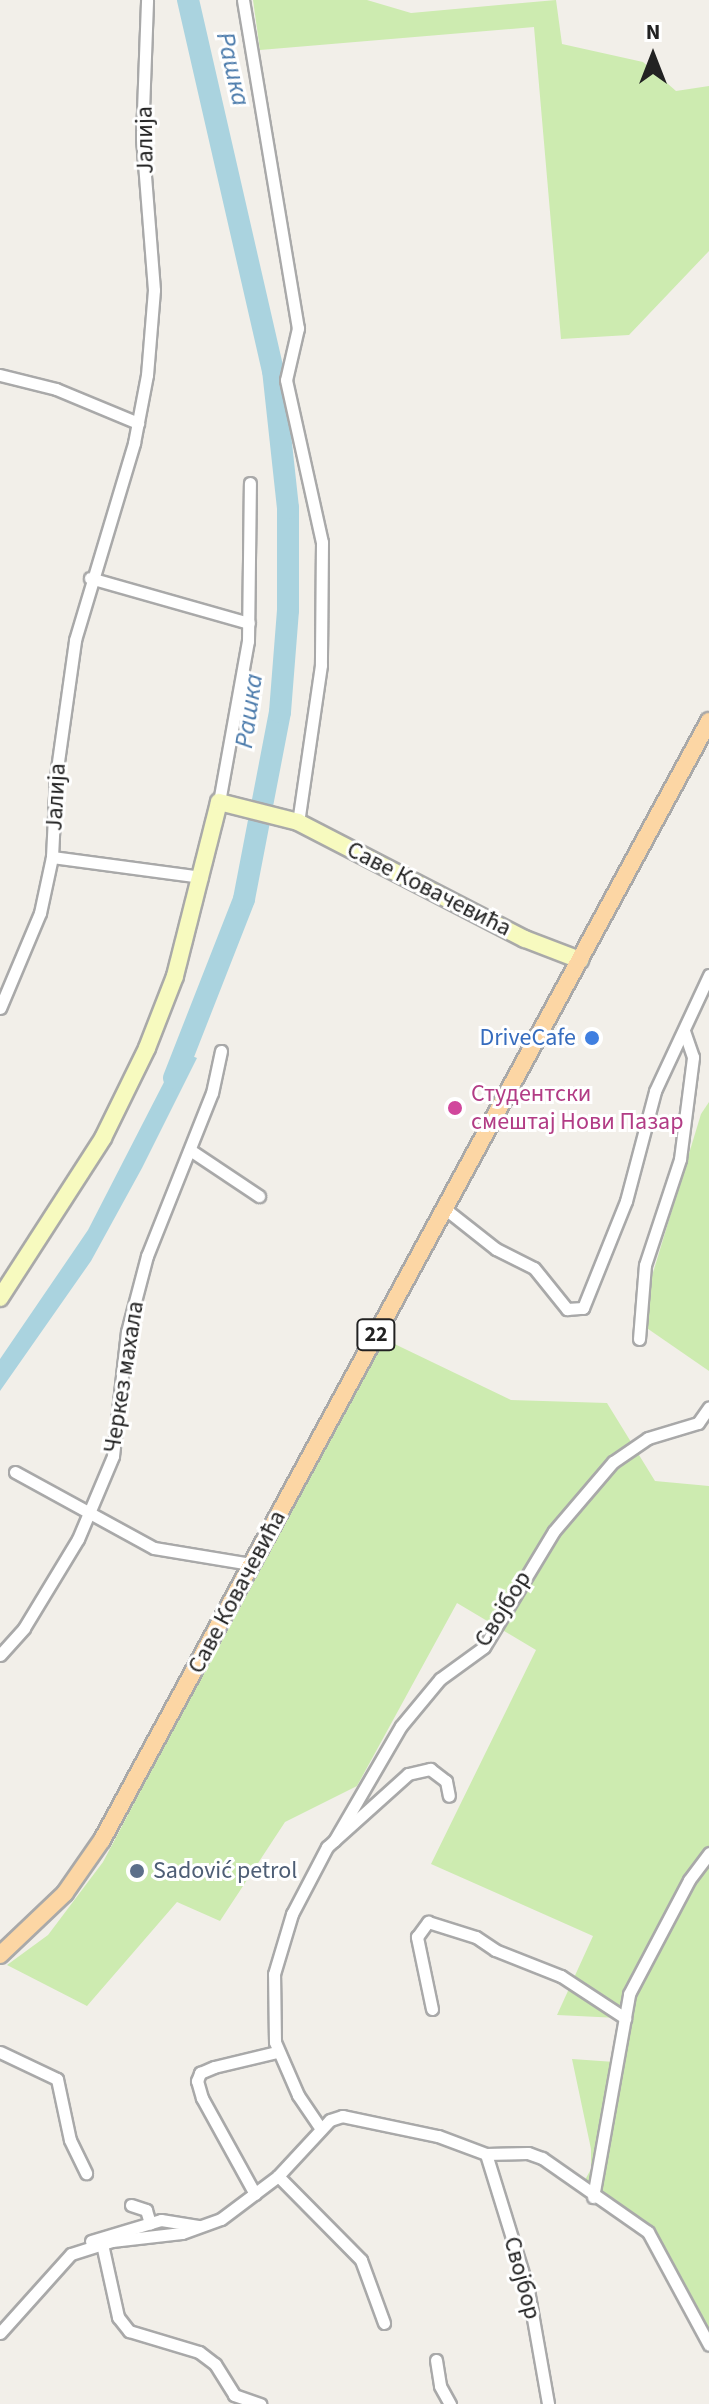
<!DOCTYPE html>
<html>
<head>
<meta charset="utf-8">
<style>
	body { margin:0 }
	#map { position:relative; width:709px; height:2404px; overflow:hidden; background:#f2efe9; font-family:"Source Sans 3",sans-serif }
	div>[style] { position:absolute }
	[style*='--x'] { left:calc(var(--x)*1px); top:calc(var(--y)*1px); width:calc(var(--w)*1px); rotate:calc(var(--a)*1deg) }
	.grass>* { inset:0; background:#cdebb0 }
	.water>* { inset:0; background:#aad3df }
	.river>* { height:22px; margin:-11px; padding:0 11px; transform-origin:11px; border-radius:11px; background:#aad3df }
	.roads { filter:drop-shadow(2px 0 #a9a9a9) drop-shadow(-2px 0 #a9a9a9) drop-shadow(0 2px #a9a9a9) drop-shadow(0 -2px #a9a9a9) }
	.street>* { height:11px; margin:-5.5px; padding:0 5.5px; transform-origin:5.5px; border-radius:5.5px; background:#fff }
	.secondary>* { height:16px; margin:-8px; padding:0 8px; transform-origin:8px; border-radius:8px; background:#f7fabf }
	.primary>* { height:16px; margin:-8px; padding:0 8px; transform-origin:8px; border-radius:8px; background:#fcd6a4 }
	.dots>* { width:22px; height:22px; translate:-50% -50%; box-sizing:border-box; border:4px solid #fff; border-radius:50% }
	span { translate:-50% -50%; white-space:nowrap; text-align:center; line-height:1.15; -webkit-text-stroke:6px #fff; paint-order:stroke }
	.shield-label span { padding:2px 6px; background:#fff; border:2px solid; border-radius:6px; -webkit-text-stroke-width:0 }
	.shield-label { font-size:22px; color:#222; font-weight:700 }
	.street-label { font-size:24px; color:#222 }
	.shop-label { font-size:24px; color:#366cbe }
	.right { translate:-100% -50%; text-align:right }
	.hotel-label { font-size:24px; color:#b23c85 }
	.left { translate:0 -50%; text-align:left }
	.service-label { font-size:24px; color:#4e5e75 }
	.water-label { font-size:26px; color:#4a7aab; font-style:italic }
	.north { position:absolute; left:613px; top:16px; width:80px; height:80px; -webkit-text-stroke:6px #fff; paint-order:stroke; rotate:0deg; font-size:22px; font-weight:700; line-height:32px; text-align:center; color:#222 }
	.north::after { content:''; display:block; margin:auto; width:28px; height:36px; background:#222; clip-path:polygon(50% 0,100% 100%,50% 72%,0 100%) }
</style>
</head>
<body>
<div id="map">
	<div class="grass">
		<i style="clip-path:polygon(253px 0,367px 0,411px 13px,556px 0,562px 44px,643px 62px,676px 91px,709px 86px,709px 251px,629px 335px,561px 339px,534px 27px,260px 50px)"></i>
		<i style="clip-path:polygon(709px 1102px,709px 1371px,638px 1322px,701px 1114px)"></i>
		<i style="clip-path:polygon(380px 1337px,511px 1400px,607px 1403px,655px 1481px,709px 1486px,709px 2345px,657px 2244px,580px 2189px,591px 2169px,591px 2149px,572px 2059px,615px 2062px,619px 2018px,557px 2015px,593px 1936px,431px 1864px,536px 1650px,457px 1603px,357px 1786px,285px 1822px,220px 1921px,177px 1902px,87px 2006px,7px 1965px,48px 1935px,103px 1862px)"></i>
	</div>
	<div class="water">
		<i style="clip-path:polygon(180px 1051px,197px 1058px,142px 1168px,91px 1261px,0 1391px,0 1359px,88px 1230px)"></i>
	</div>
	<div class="river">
		<i style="--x:174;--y:1078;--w:192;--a:-68.6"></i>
		<i style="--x:244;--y:899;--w:190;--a:-79.1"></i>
		<i style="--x:280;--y:712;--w:102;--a:-85.5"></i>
		<i style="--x:288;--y:610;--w:102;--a:-90"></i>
		<i style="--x:288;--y:508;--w:138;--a:-96.2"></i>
		<i style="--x:273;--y:371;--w:381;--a:-102.9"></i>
	</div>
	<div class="roads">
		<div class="street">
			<i style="--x:243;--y:0;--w:333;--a:80.5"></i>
			<i style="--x:298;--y:328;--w:53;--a:103"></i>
			<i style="--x:286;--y:380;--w:166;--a:77.5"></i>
			<i style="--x:322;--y:542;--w:123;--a:90.5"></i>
			<i style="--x:321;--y:665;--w:159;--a:98.3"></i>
			<i style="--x:0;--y:375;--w:58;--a:14"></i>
			<i style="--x:56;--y:389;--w:89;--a:22.5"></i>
			<i style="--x:90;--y:578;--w:165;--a:15.8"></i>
			<i style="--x:219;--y:802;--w:164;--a:-79.8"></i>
			<i style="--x:248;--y:641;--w:158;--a:-89.3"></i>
			<i style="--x:52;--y:857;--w:151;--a:7.6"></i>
			<i style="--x:0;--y:1008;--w:103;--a:-67.2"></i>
			<i style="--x:40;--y:913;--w:57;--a:-77.9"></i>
			<i style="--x:52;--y:857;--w:81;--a:-87.2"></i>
			<i style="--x:56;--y:776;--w:137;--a:-82"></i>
			<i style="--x:75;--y:640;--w:206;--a:-73.3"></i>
			<i style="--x:134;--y:443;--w:69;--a:-79.2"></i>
			<i style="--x:147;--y:375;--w:85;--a:-85.3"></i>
			<i style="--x:154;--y:290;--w:152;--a:-94.5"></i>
			<i style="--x:142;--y:138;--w:138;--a:-87.9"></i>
			<i style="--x:190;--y:1150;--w:83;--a:33.7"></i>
			<i style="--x:444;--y:1208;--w:66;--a:38.3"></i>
			<i style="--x:496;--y:1249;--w:42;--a:26.6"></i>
			<i style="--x:534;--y:1268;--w:53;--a:51.2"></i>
			<i style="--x:567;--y:1309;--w:16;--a:-4"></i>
			<i style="--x:583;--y:1308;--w:115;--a:-68.1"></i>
			<i style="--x:626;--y:1201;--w:114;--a:-75.2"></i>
			<i style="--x:655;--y:1091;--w:128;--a:-65"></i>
			<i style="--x:639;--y:1339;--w:74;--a:-85.4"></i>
			<i style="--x:645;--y:1265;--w:112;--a:-71.7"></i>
			<i style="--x:680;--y:1159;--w:103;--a:-82.7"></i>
			<i style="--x:693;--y:1057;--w:28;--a:-109"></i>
			<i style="--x:15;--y:1472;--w:158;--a:28.7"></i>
			<i style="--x:154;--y:1548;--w:98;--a:9.4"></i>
			<i style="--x:0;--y:1655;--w:36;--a:-48"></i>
			<i style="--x:24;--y:1628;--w:104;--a:-58.8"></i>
			<i style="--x:78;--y:1539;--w:90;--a:-67.1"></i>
			<i style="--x:113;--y:1456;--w:125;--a:-83.6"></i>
			<i style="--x:127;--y:1332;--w:79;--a:-75.3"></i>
			<i style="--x:147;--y:1256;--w:175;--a:-68.3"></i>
			<i style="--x:212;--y:1093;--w:43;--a:-77.9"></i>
			<i style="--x:334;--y:1841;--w:133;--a:-59.8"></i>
			<i style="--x:401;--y:1726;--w:61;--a:-50.3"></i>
			<i style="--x:440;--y:1679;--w:54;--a:-36"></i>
			<i style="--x:484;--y:1647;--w:135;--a:-58.9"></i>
			<i style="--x:554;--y:1531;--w:91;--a:-49.5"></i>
			<i style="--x:613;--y:1462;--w:42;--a:-34.4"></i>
			<i style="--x:648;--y:1438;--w:52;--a:-16.7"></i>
			<i style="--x:698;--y:1423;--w:19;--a:-55"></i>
			<i style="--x:432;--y:2009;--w:74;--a:-101.8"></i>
			<i style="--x:417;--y:1937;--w:19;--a:-54"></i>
			<i style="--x:428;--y:1922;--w:50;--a:17.4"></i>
			<i style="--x:476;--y:1937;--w:23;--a:34"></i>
			<i style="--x:495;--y:1950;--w:71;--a:21.5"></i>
			<i style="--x:561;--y:1976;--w:77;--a:33.3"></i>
			<i style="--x:0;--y:2052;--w:63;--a:25.3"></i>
			<i style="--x:57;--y:2079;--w:62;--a:78"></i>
			<i style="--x:70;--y:2140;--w:37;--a:64"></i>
			<i style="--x:321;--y:2129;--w:41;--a:-124.1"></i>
			<i style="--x:298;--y:2095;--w:58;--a:-113.5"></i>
			<i style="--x:275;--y:2042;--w:68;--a:-90.8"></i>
			<i style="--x:274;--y:1974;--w:63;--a:-73.3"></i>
			<i style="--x:292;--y:1914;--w:76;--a:-62.4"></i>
			<i style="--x:327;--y:1847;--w:109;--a:-42"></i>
			<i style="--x:408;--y:1774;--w:23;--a:-13"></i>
			<i style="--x:430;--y:1769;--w:20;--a:37"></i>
			<i style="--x:446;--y:1781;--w:15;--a:79"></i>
			<i style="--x:486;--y:2154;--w:142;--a:72.8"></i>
			<i style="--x:528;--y:2290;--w:116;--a:80"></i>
			<i style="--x:278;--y:2176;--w:118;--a:45.3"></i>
			<i style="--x:361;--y:2260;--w:67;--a:69.9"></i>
			<i style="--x:255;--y:2194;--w:110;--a:-118.9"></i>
			<i style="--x:202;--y:2098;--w:18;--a:-106"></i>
			<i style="--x:197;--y:2081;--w:9;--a:-69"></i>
			<i style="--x:200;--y:2073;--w:15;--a:-23"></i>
			<i style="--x:214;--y:2067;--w:65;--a:-13.4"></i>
			<i style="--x:593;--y:2197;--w:206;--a:-79.9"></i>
			<i style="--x:629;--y:1994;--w:129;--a:-62.2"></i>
			<i style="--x:689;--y:1880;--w:34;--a:-53"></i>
			<i style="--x:131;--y:2205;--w:16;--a:18"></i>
			<i style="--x:146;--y:2210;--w:14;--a:73"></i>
			<i style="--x:91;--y:2241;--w:73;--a:-16.7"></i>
			<i style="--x:161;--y:2220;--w:39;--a:9"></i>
			<i style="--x:102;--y:2244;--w:75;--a:77.6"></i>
			<i style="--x:118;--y:2317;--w:18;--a:52"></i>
			<i style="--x:129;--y:2331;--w:73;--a:16.7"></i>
			<i style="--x:199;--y:2352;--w:20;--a:37"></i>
			<i style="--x:215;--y:2364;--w:36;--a:58"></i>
			<i style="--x:234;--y:2395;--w:28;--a:19"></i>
			<i style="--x:0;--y:2333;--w:106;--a:-48.1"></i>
			<i style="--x:71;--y:2254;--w:43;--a:-17.6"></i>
			<i style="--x:112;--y:2241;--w:70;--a:-6.5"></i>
			<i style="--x:182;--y:2233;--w:41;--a:-19.7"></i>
			<i style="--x:221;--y:2219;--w:71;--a:-37"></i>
			<i style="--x:278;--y:2176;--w:76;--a:-47.1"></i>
			<i style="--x:330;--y:2120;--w:13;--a:-18"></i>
			<i style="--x:342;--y:2116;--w:98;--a:11.8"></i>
			<i style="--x:438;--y:2136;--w:51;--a:20.6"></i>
			<i style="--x:486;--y:2154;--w:42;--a:-1.4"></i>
			<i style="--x:528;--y:2153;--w:15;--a:20"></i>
			<i style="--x:542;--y:2158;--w:129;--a:34.9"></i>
			<i style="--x:648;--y:2232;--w:128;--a:61.6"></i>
			<i style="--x:436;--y:2360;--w:26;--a:81"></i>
			<i style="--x:440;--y:2386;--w:21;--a:61"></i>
		</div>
		<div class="secondary">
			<i style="--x:0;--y:1298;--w:190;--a:-57.2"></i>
			<i style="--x:103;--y:1138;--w:100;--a:-63.9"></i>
			<i style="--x:147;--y:1048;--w:77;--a:-68.7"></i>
			<i style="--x:175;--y:976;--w:179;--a:-75.8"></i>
			<i style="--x:219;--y:802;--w:81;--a:14.2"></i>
			<i style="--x:298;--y:822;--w:255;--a:27.3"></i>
			<i style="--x:525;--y:939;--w:59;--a:20.9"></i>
		</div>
		<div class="primary">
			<i style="--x:0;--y:1955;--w:90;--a:-43.6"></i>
			<i style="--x:65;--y:1893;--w:65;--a:-55.1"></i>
			<i style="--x:102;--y:1840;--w:1273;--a:-61.52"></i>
		</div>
	</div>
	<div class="dots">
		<i style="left:592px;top:1038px;background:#3f7fe0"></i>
		<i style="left:455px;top:1108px;background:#d1479c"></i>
		<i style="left:137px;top:1871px;background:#5c6f8a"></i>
	</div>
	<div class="shield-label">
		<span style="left:376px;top:1335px">22</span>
	</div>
	<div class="street-label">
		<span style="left:145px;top:140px;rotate:-91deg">Јалија</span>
		<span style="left:56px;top:797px;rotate:-87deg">Јалија</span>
		<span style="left:429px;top:889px;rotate:27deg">Саве Ковачевића</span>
		<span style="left:124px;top:1377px;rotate:-81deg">Черкез махала</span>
		<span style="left:237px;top:1592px;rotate:-62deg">Саве Ковачевића</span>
		<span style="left:503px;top:1609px;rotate:-58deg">Својбор</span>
		<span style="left:522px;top:2278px;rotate:75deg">Својбор</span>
	</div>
	<div class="shop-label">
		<span class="right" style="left:576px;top:1038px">DriveCafe</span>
	</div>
	<div class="hotel-label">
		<span class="left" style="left:471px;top:1108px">Студентски<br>смештај Нови Пазар</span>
	</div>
	<div class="service-label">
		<span class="left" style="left:153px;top:1871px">Sadović petrol</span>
	</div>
	<div class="water-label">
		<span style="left:233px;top:69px;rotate:77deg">Рашка</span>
		<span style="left:249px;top:711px;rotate:-82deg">Рашка</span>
	</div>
	<div class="north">N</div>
</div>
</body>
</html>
